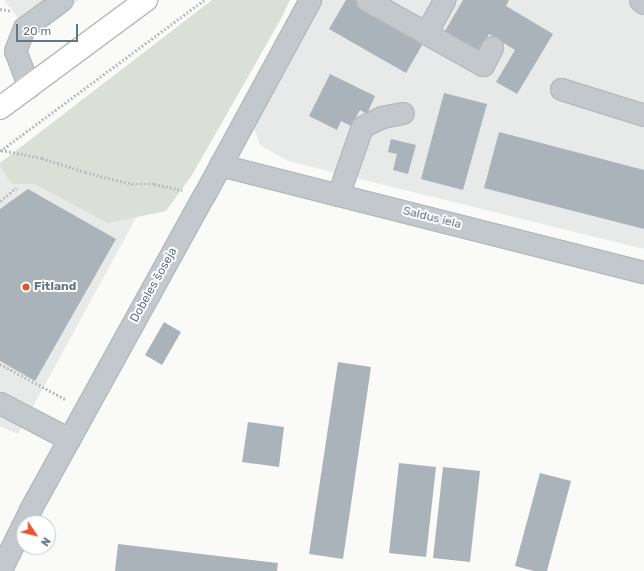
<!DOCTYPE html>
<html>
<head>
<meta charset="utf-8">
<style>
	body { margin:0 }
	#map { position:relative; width:644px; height:571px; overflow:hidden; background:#fafaf8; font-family:Rubik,sans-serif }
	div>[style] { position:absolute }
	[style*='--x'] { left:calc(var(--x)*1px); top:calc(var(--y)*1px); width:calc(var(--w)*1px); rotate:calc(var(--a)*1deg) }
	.built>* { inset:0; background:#e8e9e9 }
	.green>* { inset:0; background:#dadfd7 }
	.building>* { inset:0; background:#aab3b9 }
	.path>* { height:2.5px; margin-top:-1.25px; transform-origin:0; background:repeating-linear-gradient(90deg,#bbbfc2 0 2px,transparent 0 4px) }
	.roads { filter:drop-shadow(1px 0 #b5babe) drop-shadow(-1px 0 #b5babe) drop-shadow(0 1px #b5babe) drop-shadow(0 -1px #b5babe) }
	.minor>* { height:21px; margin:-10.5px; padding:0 10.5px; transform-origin:10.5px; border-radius:10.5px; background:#c3c8cc }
	.major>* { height:22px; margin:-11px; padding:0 11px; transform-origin:11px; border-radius:11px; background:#fff }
	.dots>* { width:11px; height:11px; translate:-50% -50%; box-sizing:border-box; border:2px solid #fff; border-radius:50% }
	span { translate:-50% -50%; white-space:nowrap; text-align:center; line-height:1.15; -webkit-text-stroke:4px #fff; paint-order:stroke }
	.street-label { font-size:12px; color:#657683 }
	.poi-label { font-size:12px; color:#657683; font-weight:700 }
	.left { translate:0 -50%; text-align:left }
	.north { position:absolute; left:16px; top:515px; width:40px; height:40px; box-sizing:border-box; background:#fff; border:1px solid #c1c8cd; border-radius:50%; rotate:125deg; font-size:11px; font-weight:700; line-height:16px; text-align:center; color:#657683 }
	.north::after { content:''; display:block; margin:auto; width:14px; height:18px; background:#e4572e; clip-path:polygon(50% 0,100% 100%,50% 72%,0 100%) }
	.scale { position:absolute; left:16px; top:24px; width:62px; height:18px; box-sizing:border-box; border:2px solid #657683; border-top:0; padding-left:5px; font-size:12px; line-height:14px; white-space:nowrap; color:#657683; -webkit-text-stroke:3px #fff; paint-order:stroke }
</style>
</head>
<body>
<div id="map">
	<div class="built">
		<i style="clip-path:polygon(4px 0,79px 0,31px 35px)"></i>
		<i style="clip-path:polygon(319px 0,644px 0,644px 249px,288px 161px,260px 145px,251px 120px)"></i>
		<i style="clip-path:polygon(0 163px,137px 216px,18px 434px,0 426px)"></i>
	</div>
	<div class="green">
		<i style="clip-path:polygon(212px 0,290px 0,282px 17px,192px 175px,166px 211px,108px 223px,34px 184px,12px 184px,0 166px,0 163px)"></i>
	</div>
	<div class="building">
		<i style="clip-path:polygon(346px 0,355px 0,425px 40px,406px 73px,329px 29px)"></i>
		<i style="clip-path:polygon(463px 0,509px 0,506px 6px,553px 34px,517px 94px,496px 82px,515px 50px,489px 34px,475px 58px,441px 38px)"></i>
		<i style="clip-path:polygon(330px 74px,375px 96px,367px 114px,360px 110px,351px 126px,341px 121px,337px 130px,309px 116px)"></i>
		<i style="clip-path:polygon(444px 93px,487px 104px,463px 190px,421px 179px)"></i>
		<i style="clip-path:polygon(499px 132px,644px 170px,644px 229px,484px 188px)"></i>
		<i style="clip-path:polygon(391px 139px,416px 145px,408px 174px,393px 170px,397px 154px,388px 152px)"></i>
		<i style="clip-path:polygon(28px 189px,116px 239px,35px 381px,0 361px,0 209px)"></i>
		<i style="clip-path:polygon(164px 322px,181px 332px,162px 365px,145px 355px)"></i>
		<i style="clip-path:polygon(338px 362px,371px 367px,343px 559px,309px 554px)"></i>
		<i style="clip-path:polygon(248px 422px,284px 427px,279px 467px,242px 462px)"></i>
		<i style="clip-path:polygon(399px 463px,436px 467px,426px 557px,389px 553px)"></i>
		<i style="clip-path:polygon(443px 467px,480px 471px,470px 562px,433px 558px)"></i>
		<i style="clip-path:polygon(540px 473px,571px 481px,547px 571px,534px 571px,515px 566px)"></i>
		<i style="clip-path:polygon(118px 544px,278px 563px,277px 571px,115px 571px)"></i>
	</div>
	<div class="path">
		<i style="--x:0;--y:9;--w:12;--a:9"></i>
		<i style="--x:1;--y:150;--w:42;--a:11"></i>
		<i style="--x:42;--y:158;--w:45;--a:18"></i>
		<i style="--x:85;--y:172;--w:49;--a:14.3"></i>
		<i style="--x:132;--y:184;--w:22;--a:0"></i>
		<i style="--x:154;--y:184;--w:29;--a:12"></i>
		<i style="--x:0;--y:151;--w:254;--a:-36.5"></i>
		<i style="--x:0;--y:201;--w:21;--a:-39"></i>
		<i style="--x:0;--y:364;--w:74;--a:28.3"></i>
	</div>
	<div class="roads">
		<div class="minor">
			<i style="--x:367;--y:0;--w:133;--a:29.3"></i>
			<i style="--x:483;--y:65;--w:20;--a:-63"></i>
			<i style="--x:640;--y:0;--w:5;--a:37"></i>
			<i style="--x:426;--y:33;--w:38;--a:-61"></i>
			<i style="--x:29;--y:87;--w:39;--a:-111"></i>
			<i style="--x:15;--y:51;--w:25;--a:-69"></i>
			<i style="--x:24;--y:28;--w:47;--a:-36.4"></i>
			<i style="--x:561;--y:89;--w:87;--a:17.4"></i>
			<i style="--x:220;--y:165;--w:437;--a:14.2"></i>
			<i style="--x:338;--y:195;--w:72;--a:-70.6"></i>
			<i style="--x:362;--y:127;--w:22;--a:-27"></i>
			<i style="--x:382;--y:117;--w:21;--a:-11"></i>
			<i style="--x:0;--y:403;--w:78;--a:27.6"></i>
			<i style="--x:0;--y:571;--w:72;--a:-63.8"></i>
			<i style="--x:32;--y:506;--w:355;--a:-61.1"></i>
			<i style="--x:204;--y:195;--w:222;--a:-61.5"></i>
		</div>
		<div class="major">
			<i style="--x:0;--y:108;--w:182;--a:-36.5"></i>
		</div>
	</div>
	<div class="dots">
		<i style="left:26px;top:287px;background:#e4572e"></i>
	</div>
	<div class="street-label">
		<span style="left:432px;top:218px;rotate:14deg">Saldus iela</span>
		<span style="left:154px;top:285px;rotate:-61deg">Dobeles šoseja</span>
	</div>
	<div class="poi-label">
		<span class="left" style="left:34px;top:287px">Fitland</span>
	</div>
	<div class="north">N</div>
	<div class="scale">20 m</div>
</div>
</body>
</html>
